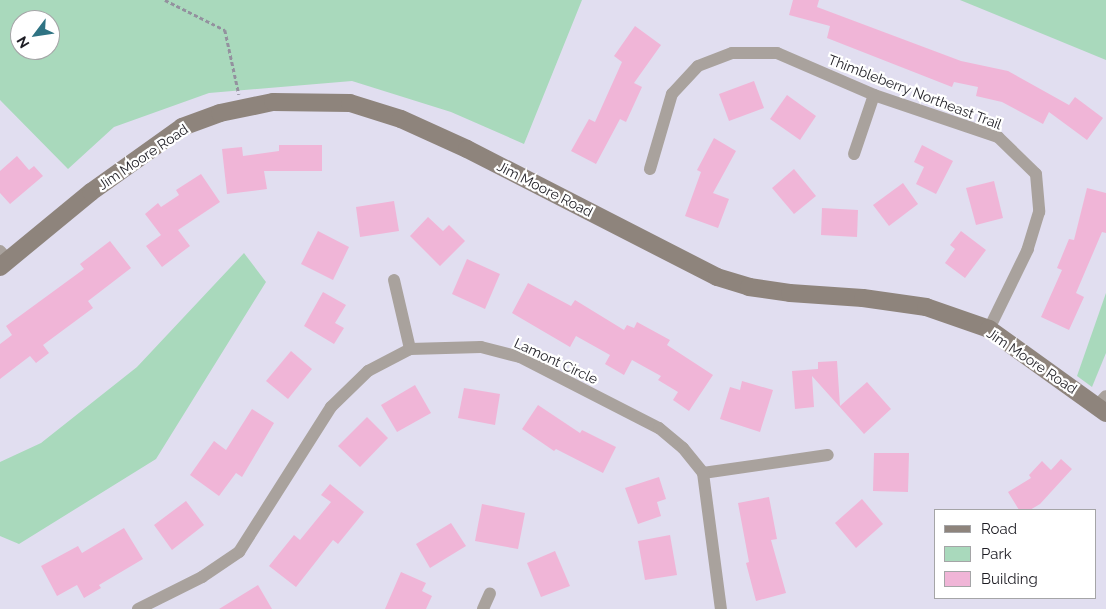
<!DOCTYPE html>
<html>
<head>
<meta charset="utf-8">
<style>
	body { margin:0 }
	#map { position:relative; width:1106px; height:609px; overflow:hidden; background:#e1def0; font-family:Raleway,sans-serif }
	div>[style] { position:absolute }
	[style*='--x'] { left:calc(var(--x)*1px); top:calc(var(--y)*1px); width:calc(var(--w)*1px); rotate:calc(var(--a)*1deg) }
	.green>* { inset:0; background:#a9d9bc }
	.building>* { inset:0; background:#f0b5d7 }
	.path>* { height:2.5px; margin-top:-1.25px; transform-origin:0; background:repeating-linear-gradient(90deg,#93919e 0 4px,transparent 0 6.5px) }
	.street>* { height:12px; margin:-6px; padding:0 6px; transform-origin:6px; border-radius:6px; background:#a9a29d }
	.secondary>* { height:18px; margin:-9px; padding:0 9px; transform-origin:9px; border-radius:9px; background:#8e847c }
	span { translate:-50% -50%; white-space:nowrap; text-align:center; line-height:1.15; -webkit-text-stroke:4.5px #fff; paint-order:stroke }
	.street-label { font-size:14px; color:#1e1d24 }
	.legend { position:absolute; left:934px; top:509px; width:162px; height:90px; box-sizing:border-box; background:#fff; border:1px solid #a5a5a7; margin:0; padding:6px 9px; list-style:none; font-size:15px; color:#1e1d24 }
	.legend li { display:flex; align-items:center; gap:10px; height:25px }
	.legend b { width:25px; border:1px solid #a5a5a7 }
	.north { position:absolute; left:10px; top:10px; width:50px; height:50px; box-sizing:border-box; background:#fff; border:1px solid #a5a5a7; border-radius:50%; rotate:239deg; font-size:14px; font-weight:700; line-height:20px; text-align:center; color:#1e1d24 }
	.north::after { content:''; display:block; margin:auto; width:18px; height:22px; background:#2f7383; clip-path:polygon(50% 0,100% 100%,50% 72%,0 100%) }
</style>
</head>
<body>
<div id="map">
	<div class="green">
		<i style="clip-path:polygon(evenodd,0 0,582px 0,524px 144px,451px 112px,352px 81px,209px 93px,114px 127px,68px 169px,0 100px,0 0,20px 20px,50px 20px,50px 50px,20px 50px,20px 20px)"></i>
		<i style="clip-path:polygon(960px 0,1106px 0,1106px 60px)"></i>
		<i style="clip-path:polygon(244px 253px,266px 282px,156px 459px,19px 544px,0 536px,0 462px,41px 443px,137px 367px)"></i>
		<i style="clip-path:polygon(1106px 293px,1106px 353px,1092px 387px,1077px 376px)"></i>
	</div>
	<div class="building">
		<i style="clip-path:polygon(793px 0,819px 0,817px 7px,961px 61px,1008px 71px,1069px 105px,1075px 97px,1103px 118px,1087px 140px,1049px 112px,1043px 124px,1002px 102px,976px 96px,978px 87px,954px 82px,952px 87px,827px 38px,830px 26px,789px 15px)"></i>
		<i style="clip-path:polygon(635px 26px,661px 45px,634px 83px,642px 87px,626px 122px,620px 119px,596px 164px,571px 151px,589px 119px,595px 122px,622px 62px,614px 56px)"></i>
		<i style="clip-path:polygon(754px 81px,764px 108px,729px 121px,719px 94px)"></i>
		<i style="clip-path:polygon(787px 95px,816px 116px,800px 140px,770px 119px)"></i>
		<i style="clip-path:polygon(714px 138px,736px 151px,713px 193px,729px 199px,718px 228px,685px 216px,701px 172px,697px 170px)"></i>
		<i style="clip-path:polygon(279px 145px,322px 145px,322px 171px,264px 171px,267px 189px,227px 194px,222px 149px,242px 147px,243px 156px,279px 151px)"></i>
		<i style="clip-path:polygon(922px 145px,953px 161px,936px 194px,916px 184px,924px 167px,914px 162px)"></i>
		<i style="clip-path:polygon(17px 156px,29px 170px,34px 166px,43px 176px,10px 204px,0 193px,0 171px)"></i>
		<i style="clip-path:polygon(794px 169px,816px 196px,794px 214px,772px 188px)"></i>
		<i style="clip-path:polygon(201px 174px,220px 202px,178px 230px,190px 246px,162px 267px,146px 246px,161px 235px,145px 214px,158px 203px,161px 207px,179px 195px,176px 190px)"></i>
		<i style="clip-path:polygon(994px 181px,1003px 218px,976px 225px,966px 188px)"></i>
		<i style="clip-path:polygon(903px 183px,918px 204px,889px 226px,873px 205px)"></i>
		<i style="clip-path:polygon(1087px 188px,1106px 193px,1106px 233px,1102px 232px,1076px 293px,1084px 297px,1069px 330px,1041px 317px,1062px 270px,1057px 268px,1069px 239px,1074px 240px)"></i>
		<i style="clip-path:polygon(394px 201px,399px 231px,360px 237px,356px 207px)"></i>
		<i style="clip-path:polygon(822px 208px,858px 210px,857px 237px,821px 235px)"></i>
		<i style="clip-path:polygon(428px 217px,443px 231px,449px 225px,465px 241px,440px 266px,410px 236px)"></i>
		<i style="clip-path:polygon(318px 231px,349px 247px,333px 280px,301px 264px)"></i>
		<i style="clip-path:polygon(961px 231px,986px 250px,965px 278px,945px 263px,955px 249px,950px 245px)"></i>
		<i style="clip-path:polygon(110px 241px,131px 268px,88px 301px,93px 308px,43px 345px,49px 353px,36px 363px,30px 356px,0 379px,0 344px,12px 335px,6px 326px,84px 269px,80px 264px)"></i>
		<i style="clip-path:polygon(467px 259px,500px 274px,485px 309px,452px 294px)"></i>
		<i style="clip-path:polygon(528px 283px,571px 306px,575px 300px,624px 330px,627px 325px,634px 328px,637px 322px,670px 340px,667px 345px,713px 375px,689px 411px,673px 400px,678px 392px,658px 380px,661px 376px,632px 360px,624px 375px,605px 364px,610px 355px,576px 336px,570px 347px,512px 313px)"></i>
		<i style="clip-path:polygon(323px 292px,346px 305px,335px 323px,344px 328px,334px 344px,304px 326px)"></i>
		<i style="clip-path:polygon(291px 351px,312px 369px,288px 399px,266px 381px)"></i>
		<i style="clip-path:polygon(837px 361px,840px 406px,867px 382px,891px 409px,864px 434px,812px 376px,814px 407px,795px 409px,792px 371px,818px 369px,818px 362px)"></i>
		<i style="clip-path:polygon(742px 381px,773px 390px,760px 432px,720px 419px,730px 387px,740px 390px)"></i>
		<i style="clip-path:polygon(415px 385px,431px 413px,397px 432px,381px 405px)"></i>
		<i style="clip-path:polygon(464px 388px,500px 394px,495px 425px,458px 418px)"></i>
		<i style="clip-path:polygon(538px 405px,580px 433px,582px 430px,616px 447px,603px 473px,556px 449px,554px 451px,522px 429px)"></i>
		<i style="clip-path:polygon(252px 409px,274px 423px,242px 477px,236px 473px,219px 496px,190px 475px,214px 441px,226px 450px)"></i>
		<i style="clip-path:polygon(367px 417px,388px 438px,360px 467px,338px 446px)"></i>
		<i style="clip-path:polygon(874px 453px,909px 453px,908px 492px,873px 491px)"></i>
		<i style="clip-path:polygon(1061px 459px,1072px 469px,1040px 504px,1030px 510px,1019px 510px,1008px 492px,1031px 478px,1029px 475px,1042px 461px,1051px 470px)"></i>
		<i style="clip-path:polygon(659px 477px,666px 499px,657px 502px,661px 516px,638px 524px,625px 488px)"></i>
		<i style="clip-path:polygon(330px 484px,364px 512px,338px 544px,333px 540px,296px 587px,269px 566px,294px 535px,300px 540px,331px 502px,321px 495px)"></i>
		<i style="clip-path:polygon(769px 497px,777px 539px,771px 540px,786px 593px,756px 601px,746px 563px,749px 562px,738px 503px)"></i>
		<i style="clip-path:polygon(862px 499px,883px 524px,856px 548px,835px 523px)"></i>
		<i style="clip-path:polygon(186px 501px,204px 525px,172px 550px,154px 525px)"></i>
		<i style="clip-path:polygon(482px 504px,525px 513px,518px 549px,475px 541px)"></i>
		<i style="clip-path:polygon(451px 523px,466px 546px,430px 568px,416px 544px)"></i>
		<i style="clip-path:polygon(124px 528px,143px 559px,99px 585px,101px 588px,84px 598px,77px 585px,57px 596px,41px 566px,78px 546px,82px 553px)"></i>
		<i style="clip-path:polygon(670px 535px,677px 575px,645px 580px,638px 541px)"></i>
		<i style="clip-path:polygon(555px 551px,570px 586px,541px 597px,527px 563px)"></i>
		<i style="clip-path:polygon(401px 572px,426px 583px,422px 591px,432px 596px,426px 609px,385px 609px)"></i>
		<i style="clip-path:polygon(258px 585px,272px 609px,219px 609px)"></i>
	</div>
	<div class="path">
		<i style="--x:165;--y:0;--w:67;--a:26.6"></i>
		<i style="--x:225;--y:30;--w:66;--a:77.7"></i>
	</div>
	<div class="street">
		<i style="--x:854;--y:154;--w:62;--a:-71.3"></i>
		<i style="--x:650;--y:169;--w:78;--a:-73.7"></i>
		<i style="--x:672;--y:94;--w:38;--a:-47"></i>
		<i style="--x:698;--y:66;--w:36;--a:-21"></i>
		<i style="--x:732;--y:53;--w:45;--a:0"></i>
		<i style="--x:777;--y:53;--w:106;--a:23.4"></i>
		<i style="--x:874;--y:95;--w:131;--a:18.7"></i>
		<i style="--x:998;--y:137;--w:53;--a:44.2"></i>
		<i style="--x:1036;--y:174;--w:38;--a:85"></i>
		<i style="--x:1039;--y:212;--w:39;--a:107"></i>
		<i style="--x:1028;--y:249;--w:89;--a:116"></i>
		<i style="--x:0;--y:251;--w:12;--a:48"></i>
		<i style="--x:394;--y:280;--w:71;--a:76.9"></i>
		<i style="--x:1097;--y:406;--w:13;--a:-48"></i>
		<i style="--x:703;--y:473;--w:126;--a:-8.2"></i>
		<i style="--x:138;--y:609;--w:72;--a:-26.6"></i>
		<i style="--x:202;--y:577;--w:45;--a:-34"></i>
		<i style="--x:239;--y:552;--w:172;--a:-57.6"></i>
		<i style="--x:331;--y:407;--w:52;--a:-44.2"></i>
		<i style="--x:368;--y:371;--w:47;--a:-27.6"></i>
		<i style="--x:410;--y:349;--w:71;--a:-1.6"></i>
		<i style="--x:481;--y:347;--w:40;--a:14.4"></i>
		<i style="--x:520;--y:357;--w:156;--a:27.1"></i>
		<i style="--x:659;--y:428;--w:31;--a:40"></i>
		<i style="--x:683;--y:448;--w:32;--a:51"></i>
		<i style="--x:703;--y:473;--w:137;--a:82.5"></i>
		<i style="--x:483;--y:609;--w:17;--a:-66"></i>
	</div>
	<div class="secondary">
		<i style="--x:0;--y:267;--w:118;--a:-39.5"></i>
		<i style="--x:91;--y:192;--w:112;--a:-35.5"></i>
		<i style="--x:182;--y:127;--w:40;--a:-20.2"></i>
		<i style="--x:220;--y:113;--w:54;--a:-11.7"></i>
		<i style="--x:273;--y:102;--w:77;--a:0.7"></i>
		<i style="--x:350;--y:103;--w:53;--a:17.4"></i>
		<i style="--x:401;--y:119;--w:72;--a:24.4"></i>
		<i style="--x:467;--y:149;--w:281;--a:27.1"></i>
		<i style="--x:717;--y:277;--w:34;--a:17"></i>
		<i style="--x:749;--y:287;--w:41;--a:8.3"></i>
		<i style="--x:790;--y:293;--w:73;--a:3.9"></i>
		<i style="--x:863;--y:298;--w:64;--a:8.1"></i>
		<i style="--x:926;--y:307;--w:67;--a:19.2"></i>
		<i style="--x:989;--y:329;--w:144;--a:35.7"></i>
	</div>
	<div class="street-label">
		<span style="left:915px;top:92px;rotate:21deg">Thimbleberry Northeast Trail</span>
		<span style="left:143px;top:157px;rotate:-34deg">Jim Moore Road</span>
		<span style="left:545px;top:189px;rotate:27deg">Jim Moore Road</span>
		<span style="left:556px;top:361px;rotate:25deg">Lamont Circle</span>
		<span style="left:1032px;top:361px;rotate:34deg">Jim Moore Road</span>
	</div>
	<ul class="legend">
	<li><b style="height:6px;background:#8e847c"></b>Road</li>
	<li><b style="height:14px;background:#a9d9bc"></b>Park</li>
	<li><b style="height:14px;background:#f0b5d7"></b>Building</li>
	</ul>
	<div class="north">N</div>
</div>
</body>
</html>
